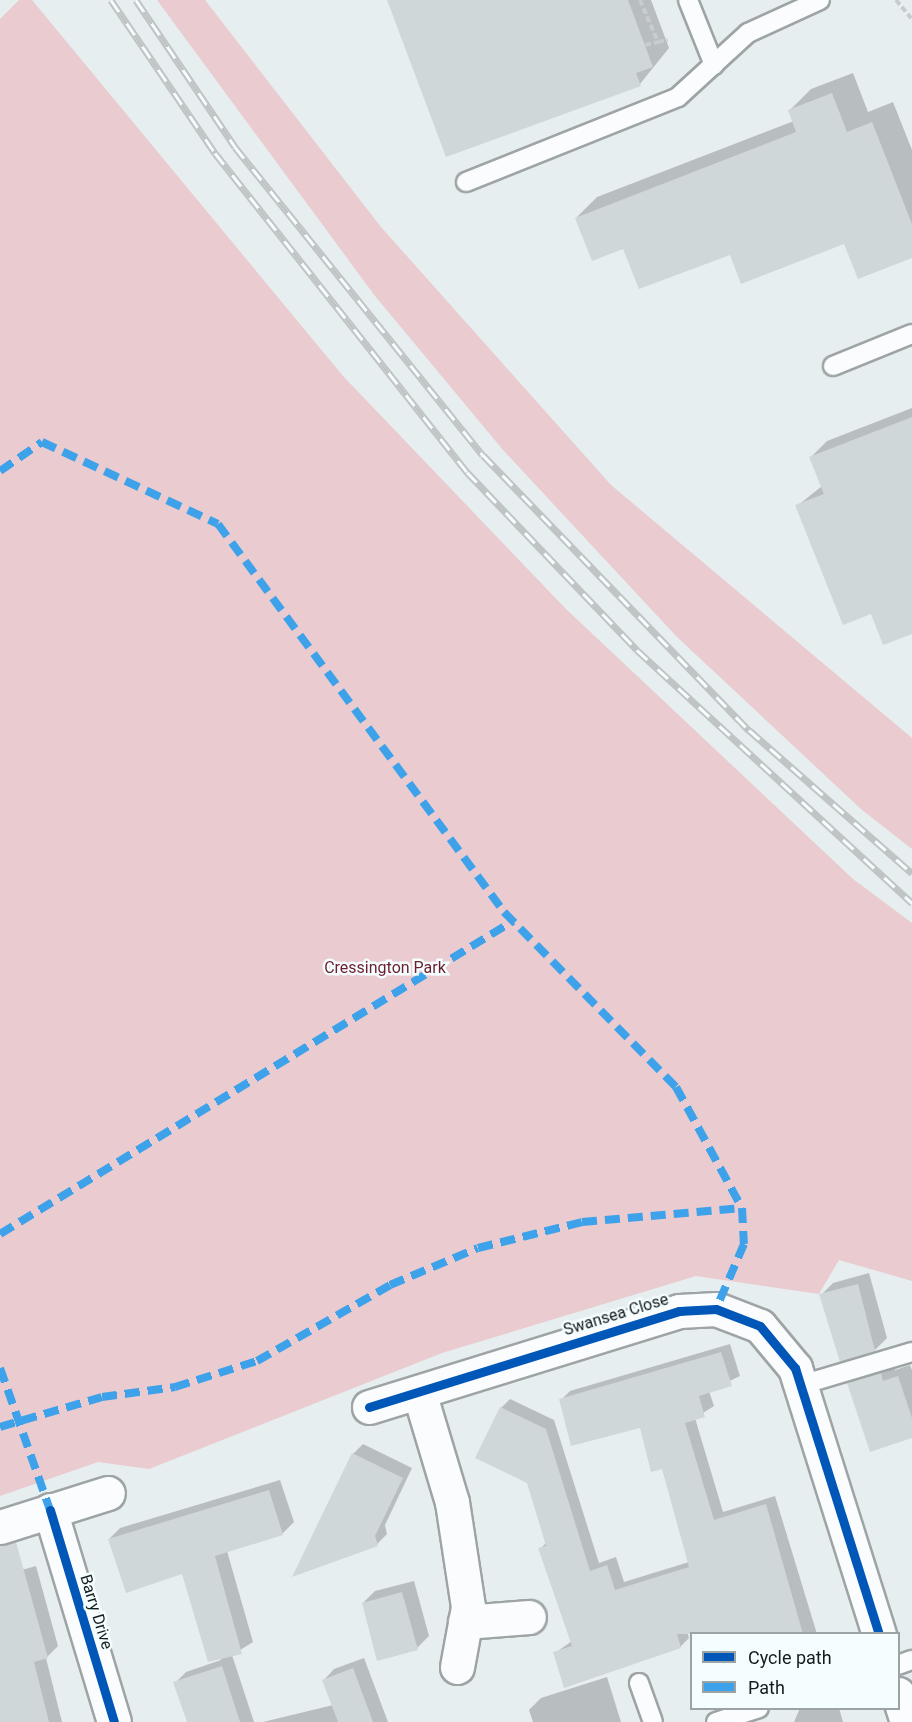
<!DOCTYPE html>
<html>
<head>
<meta charset="utf-8">
<style>
	body { margin:0 }
	#map { position:relative; width:912px; height:1722px; overflow:hidden; background:#e6eef0; font-family:Roboto,sans-serif }
	div>[style] { position:absolute }
	[style*='--x'] { left:calc(var(--x)*1px); top:calc(var(--y)*1px); width:calc(var(--w)*1px); rotate:calc(var(--a)*1deg) }
	.green>* { inset:0; background:#eacbcf }
	.shadow>* { inset:0; background:#0003 }
	.building>* { inset:0; background:#d0d7d8 }
	.path>* { height:4px; margin-top:-2px; transform-origin:0; background:repeating-linear-gradient(90deg,#c9cccd 0 6px,transparent 0 9px) }
	.roads { filter:drop-shadow(2px 0 #9ea4a5) drop-shadow(-2px 0 #9ea4a5) drop-shadow(0 2px #9ea4a5) drop-shadow(0 -2px #9ea4a5) }
	.service>* { height:18px; margin:-9px; padding:0 9px; transform-origin:9px; border-radius:9px; background:#fbfcfd }
	.minor>* { height:33px; margin:-16.5px; padding:0 16.5px; transform-origin:16.5px; border-radius:16.5px; background:#fbfcfd }
	.rail>* { height:7px; margin-top:-3.5px; transform-origin:0; background:repeating-linear-gradient(90deg,#f4feff 0 14px,#c1c4c5 0 28px); box-sizing:border-box; border-block:2px solid #c1c4c5 }
	.quiet>* { height:8px; margin-top:-4px; transform-origin:0; background:repeating-linear-gradient(90deg,#3da2ea 0 15px,transparent 0 23px) }
	.cycleway>* { height:9px; margin:-4.5px; padding:0 4.5px; transform-origin:4.5px; border-radius:4.5px; background:#0057b8 }
	span { translate:-50% -50%; white-space:nowrap; text-align:center; line-height:1.15; -webkit-text-stroke:5px #f4feff; paint-order:stroke }
	.park-label { font-size:16px; color:#6f1e2e }
	.street-label { font-size:16px; color:#161b1c }
	.legend { position:absolute; left:690px; top:1632px; width:210px; height:78px; box-sizing:border-box; background:#f4feff; border:2px solid #9ba3a4; margin:0; padding:8px 10px; list-style:none; font-size:18px; color:#161b1c }
	.legend li { display:flex; align-items:center; gap:12px; height:30px }
	.legend b { width:30px; border:2px solid #9ba3a4 }
</style>
</head>
<body>
<div id="map">
	<div class="green">
		<i style="clip-path:polygon(19px 0,32px 0,343px 376px,566px 609px,853px 879px,912px 923px,912px 1281px,839px 1260px,819px 1294px,696px 1276px,442px 1353px,149px 1469px,98px 1462px,0 1496px,0 19px)"></i>
		<i style="clip-path:polygon(157px 0,205px 0,381px 227px,611px 485px,912px 738px,912px 849px,862px 810px,677px 637px,503px 450px,375px 296px)"></i>
	</div>
	<div class="shadow">
		<i style="clip-path:polygon(389px 0,651px 0,669px 48px,640px 84px)"></i>
		<i style="clip-path:polygon(853px 73px,868px 112px,893px 102px,912px 150px,912px 257px,845px 242px,731px 253px,624px 247px,576px 218px,597px 197px,794px 121px,790px 110px,811px 89px)"></i>
		<i style="clip-path:polygon(912px 408px,912px 632px,872px 612px,797px 506px,822px 486px,811px 457px,827px 441px)"></i>
		<i style="clip-path:polygon(869px 1273px,887px 1338px,875px 1350px,821px 1295px,833px 1283px)"></i>
		<i style="clip-path:polygon(730px 1344px,740px 1376px,709px 1391px,714px 1406px,695px 1418px,723px 1512px,775px 1496px,817px 1634px,748px 1634px,681px 1609px,689px 1638px,680px 1647px,555px 1653px,572px 1641px,540px 1549px,546px 1543px,528px 1482px,477px 1457px,501px 1408px,510px 1399px,554px 1420px,599px 1563px,616px 1557px,624px 1582px,689px 1562px,663px 1468px,641px 1427px,561px 1400px,570px 1391px)"></i>
		<i style="clip-path:polygon(893px 1362px,895px 1370px,910px 1365px,912px 1370px,912px 1437px,849px 1383px,861px 1371px)"></i>
		<i style="clip-path:polygon(363px 1444px,412px 1468px,385px 1525px,387px 1534px,377px 1544px,353px 1454px)"></i>
		<i style="clip-path:polygon(280px 1480px,294px 1522px,283px 1533px,227px 1551px,253px 1642px,232px 1655px,254px 1722px,188px 1722px,175px 1683px,186px 1672px,221px 1660px,183px 1572px,109px 1539px,120px 1528px)"></i>
		<i style="clip-path:polygon(36px 1566px,58px 1646px,46px 1658px,62px 1722px,0 1722px,0 1576px)"></i>
		<i style="clip-path:polygon(414px 1581px,429px 1636px,417px 1648px,363px 1603px,375px 1591px)"></i>
		<i style="clip-path:polygon(364px 1658px,388px 1722px,263px 1722px,333px 1705px,324px 1680px,334px 1669px)"></i>
		<i style="clip-path:polygon(607px 1677px,621px 1722px,533px 1722px,529px 1710px,541px 1698px)"></i>
		<i style="clip-path:polygon(800px 1708px,839px 1708px,843px 1722px,794px 1722px)"></i>
	</div>
	<div class="building">
		<i style="clip-path:polygon(387px 0,628px 0,653px 67px,636px 73px,641px 86px,446px 157px)"></i>
		<i style="clip-path:polygon(832px 93px,847px 132px,872px 122px,912px 224px,912px 258px,858px 279px,844px 244px,741px 284px,730px 255px,639px 289px,623px 249px,592px 261px,575px 218px,796px 132px,788px 110px)"></i>
		<i style="clip-path:polygon(912px 417px,912px 634px,883px 645px,871px 614px,843px 625px,795px 505px,824px 494px,809px 457px)"></i>
		<i style="clip-path:polygon(858px 1284px,875px 1351px,840px 1362px,819px 1294px)"></i>
		<i style="clip-path:polygon(721px 1352px,732px 1386px,699px 1396px,705px 1417px,685px 1423px,714px 1520px,766px 1504px,803px 1634px,677px 1634px,681px 1648px,564px 1688px,553px 1652px,572px 1646px,538px 1548px,546px 1546px,527px 1483px,475px 1458px,500px 1407px,546px 1429px,590px 1571px,607px 1565px,615px 1590px,689px 1567px,662px 1469px,651px 1472px,640px 1428px,571px 1446px,559px 1399px)"></i>
		<i style="clip-path:polygon(881px 1373px,883px 1381px,898px 1376px,912px 1418px,912px 1438px,870px 1452px,847px 1383px)"></i>
		<i style="clip-path:polygon(352px 1453px,403px 1478px,375px 1536px,378px 1546px,292px 1577px)"></i>
		<i style="clip-path:polygon(269px 1490px,283px 1535px,215px 1556px,242px 1654px,208px 1662px,182px 1574px,126px 1593px,108px 1539px)"></i>
		<i style="clip-path:polygon(16px 1542px,48px 1658px,34px 1662px,49px 1722px,0 1722px,0 1545px)"></i>
		<i style="clip-path:polygon(402px 1592px,418px 1650px,377px 1661px,362px 1603px)"></i>
		<i style="clip-path:polygon(222px 1666px,240px 1722px,187px 1722px,173px 1682px)"></i>
		<i style="clip-path:polygon(353px 1668px,373px 1722px,338px 1722px,322px 1680px)"></i>
	</div>
	<div class="path">
		<i style="--x:640;--y:0;--w:46;--a:66.8"></i>
		<i style="--x:658;--y:42;--w:10;--a:-11"></i>
		<i style="--x:896;--y:0;--w:25;--a:50"></i>
		<i style="--x:645;--y:45;--w:13;--a:-13"></i>
	</div>
	<div class="roads">
		<div class="service">
			<i style="--x:688;--y:0;--w:70;--a:68.2"></i>
			<i style="--x:466;--y:182;--w:228;--a:-21.8"></i>
			<i style="--x:678;--y:97;--w:95;--a:-42.4"></i>
			<i style="--x:748;--y:33;--w:79;--a:-24.6"></i>
			<i style="--x:833;--y:366;--w:85;--a:-22.1"></i>
			<i style="--x:801;--y:1385;--w:116;--a:-16.6"></i>
			<i style="--x:898;--y:1665;--w:15;--a:-20"></i>
			<i style="--x:639;--y:1683;--w:41;--a:70.3"></i>
			<i style="--x:716;--y:1722;--w:45;--a:-18"></i>
		</div>
		<div class="minor">
			<i style="--x:419;--y:1392;--w:115;--a:73.3"></i>
			<i style="--x:452;--y:1502;--w:106;--a:81.3"></i>
			<i style="--x:468;--y:1607;--w:61;--a:100.4"></i>
			<i style="--x:369;--y:1407;--w:325;--a:-17.2"></i>
			<i style="--x:679;--y:1311;--w:37;--a:-3"></i>
			<i style="--x:716;--y:1309;--w:47;--a:21.1"></i>
			<i style="--x:760;--y:1326;--w:55;--a:50.2"></i>
			<i style="--x:795;--y:1368;--w:279;--a:72.5"></i>
			<i style="--x:50;--y:1510;--w:221;--a:73.2"></i>
			<i style="--x:0;--y:1527;--w:113;--a:-17.5"></i>
			<i style="--x:465;--y:1622;--w:64;--a:-4.5"></i>
			<i style="--x:898;--y:1694;--w:29;--a:72"></i>
		</div>
	</div>
	<div class="rail">
		<i style="--x:111;--y:0;--w:185;--a:55.8"></i>
		<i style="--x:215;--y:153;--w:407;--a:51.7"></i>
		<i style="--x:467;--y:472;--w:246;--a:46.3"></i>
		<i style="--x:637;--y:650;--w:374;--a:42.6"></i>
		<i style="--x:136;--y:0;--w:177;--a:56"></i>
		<i style="--x:235;--y:147;--w:395;--a:51.2"></i>
		<i style="--x:483;--y:455;--w:383;--a:46"></i>
		<i style="--x:749;--y:730;--w:217;--a:41.3"></i>
	</div>
	<div class="quiet">
		<i style="--x:0;--y:471;--w:51;--a:-34.6"></i>
		<i style="--x:42;--y:442;--w:194;--a:25"></i>
		<i style="--x:218;--y:524;--w:482;--a:53.6"></i>
		<i style="--x:504;--y:912;--w:245;--a:45.5"></i>
		<i style="--x:676;--y:1087;--w:138;--a:61.4"></i>
		<i style="--x:742;--y:1208;--w:36;--a:87"></i>
		<i style="--x:744;--y:1244;--w:71;--a:113.3"></i>
		<i style="--x:0;--y:1234;--w:601;--a:-31.39"></i>
		<i style="--x:0;--y:1368;--w:151;--a:70.6"></i>
		<i style="--x:0;--y:1427;--w:106;--a:-16.4"></i>
		<i style="--x:102;--y:1397;--w:74;--a:-7.8"></i>
		<i style="--x:175;--y:1387;--w:86;--a:-17.6"></i>
		<i style="--x:257;--y:1361;--w:153;--a:-29.7"></i>
		<i style="--x:390;--y:1285;--w:95;--a:-22.8"></i>
		<i style="--x:478;--y:1248;--w:107;--a:-14"></i>
		<i style="--x:582;--y:1222;--w:161;--a:-5"></i>
	</div>
	<div class="cycleway">
		<i style="--x:369;--y:1407;--w:325;--a:-17.2"></i>
		<i style="--x:679;--y:1311;--w:37;--a:-3"></i>
		<i style="--x:716;--y:1309;--w:47;--a:21.1"></i>
		<i style="--x:760;--y:1326;--w:55;--a:50.2"></i>
		<i style="--x:795;--y:1368;--w:279;--a:72.5"></i>
		<i style="--x:50;--y:1510;--w:221;--a:73.2"></i>
	</div>
	<div class="park-label">
		<span style="left:385px;top:968px">Cressington Park</span>
	</div>
	<div class="street-label">
		<span style="left:616px;top:1315px;rotate:-17deg">Swansea Close</span>
		<span style="left:96px;top:1612px;rotate:73deg">Barry Drive</span>
	</div>
	<ul class="legend">
	<li><b style="height:8px;background:#0057b8"></b>Cycle path</li>
	<li><b style="height:8px;background:#3da2ea"></b>Path</li>
	</ul>
</div>
</body>
</html>
